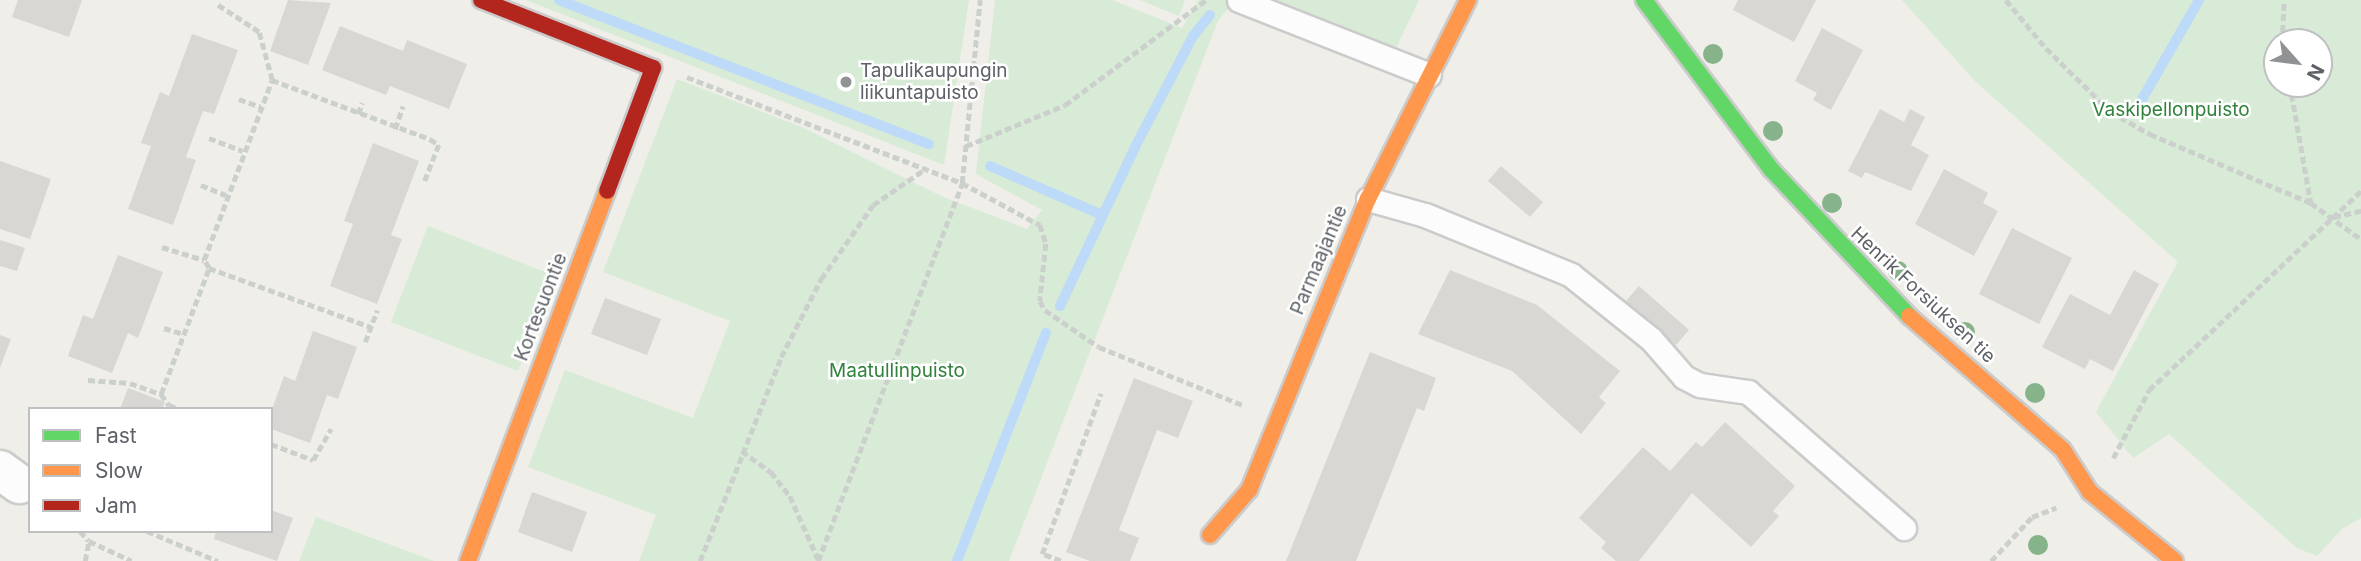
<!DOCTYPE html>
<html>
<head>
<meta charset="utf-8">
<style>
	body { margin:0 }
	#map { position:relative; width:2361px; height:561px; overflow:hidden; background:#efeee9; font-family:Inter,sans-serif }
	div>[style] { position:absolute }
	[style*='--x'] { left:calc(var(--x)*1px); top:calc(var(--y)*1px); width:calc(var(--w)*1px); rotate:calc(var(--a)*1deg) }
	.green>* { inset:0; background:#d7ebd6 }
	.stream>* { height:10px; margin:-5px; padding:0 5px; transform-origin:5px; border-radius:5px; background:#bddaf8 }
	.building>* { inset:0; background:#d8d7d4 }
	.path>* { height:4.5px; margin-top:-2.25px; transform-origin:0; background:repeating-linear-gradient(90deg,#ccd0cd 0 7px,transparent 0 10.5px) }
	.roads { filter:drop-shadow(2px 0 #cbcbcb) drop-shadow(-2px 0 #cbcbcb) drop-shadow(0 2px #cbcbcb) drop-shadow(0 -2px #cbcbcb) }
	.lane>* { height:23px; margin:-11.5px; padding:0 11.5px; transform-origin:11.5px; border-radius:11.5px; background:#fdfcfc }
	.street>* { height:38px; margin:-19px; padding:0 19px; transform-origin:19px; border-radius:19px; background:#fdfcfc }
	.fast>* { height:16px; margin:-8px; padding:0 8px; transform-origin:8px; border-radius:8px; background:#63d668 }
	.slow>* { height:16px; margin:-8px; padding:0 8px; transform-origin:8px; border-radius:8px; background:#ff974d }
	.jam>* { height:16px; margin:-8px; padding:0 8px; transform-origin:8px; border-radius:8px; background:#b3261e }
	.trees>* { width:20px; height:20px; margin:-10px; border-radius:50%; background:#86b38a }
	.dots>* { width:19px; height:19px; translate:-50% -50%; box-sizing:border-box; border:4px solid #fff; border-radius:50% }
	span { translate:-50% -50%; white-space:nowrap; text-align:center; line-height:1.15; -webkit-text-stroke:5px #fff; paint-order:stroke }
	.poi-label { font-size:19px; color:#5e6167 }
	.left { translate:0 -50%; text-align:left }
	.park-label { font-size:19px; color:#31823c }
	.street-label { font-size:19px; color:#5e6167 }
	.legend { position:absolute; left:28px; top:407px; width:245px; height:126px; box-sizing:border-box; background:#fff; border:2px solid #bfc0c2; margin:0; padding:9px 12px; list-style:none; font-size:21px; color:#5e6167 }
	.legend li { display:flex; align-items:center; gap:14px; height:35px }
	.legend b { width:35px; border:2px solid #bfc0c2 }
	.north { position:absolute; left:2263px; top:28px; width:70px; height:70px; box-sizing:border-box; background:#fff; border:2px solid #bfc0c2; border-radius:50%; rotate:118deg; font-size:19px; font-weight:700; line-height:28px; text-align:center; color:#5e6167 }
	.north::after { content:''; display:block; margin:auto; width:24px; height:32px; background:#919294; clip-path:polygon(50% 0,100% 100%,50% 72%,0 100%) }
</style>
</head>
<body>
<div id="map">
	<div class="green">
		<i style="clip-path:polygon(526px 0,969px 0,944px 165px)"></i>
		<i style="clip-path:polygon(995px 0,1112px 0,1182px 28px,1198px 0,1235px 0,1218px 21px,1009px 561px,639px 561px,656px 515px,528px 467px,565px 370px,693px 418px,730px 321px,603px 272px,677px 79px,804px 128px,941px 196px,1027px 229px,1042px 210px,976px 174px)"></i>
		<i style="clip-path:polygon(1140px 0,1185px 0,1179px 16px)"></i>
		<i style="clip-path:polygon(1267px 0,1419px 0,1395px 50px)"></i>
		<i style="clip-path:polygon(evenodd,1902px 0,2361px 0,2361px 518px,2342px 529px,2317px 556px,2297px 548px,2169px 434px,2133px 458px,2096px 412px,2178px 262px,1975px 81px,1902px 0,2277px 42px,2319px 42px,2319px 84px,2277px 84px,2277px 42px)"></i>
		<i style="clip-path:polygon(428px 226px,555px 276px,518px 371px,391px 322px)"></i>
		<i style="clip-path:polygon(316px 517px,434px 561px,299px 561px)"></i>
	</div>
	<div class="stream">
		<i style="--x:559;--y:0;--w:397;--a:21.3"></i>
		<i style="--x:2137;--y:108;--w:125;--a:-60.1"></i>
		<i style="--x:990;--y:166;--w:122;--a:23.6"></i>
		<i style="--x:1060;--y:306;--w:176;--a:-64.7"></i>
		<i style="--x:1135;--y:147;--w:125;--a:-62.4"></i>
		<i style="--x:1193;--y:36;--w:27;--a:-51"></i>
		<i style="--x:957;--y:561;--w:245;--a:-68.7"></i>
	</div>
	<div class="building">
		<i style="clip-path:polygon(18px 0,82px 0,69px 37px,12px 17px)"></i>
		<i style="clip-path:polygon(288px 0,331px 3px,308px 65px,270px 51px)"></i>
		<i style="clip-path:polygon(1738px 0,1816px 0,1794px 42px,1733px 10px)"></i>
		<i style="clip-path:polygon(340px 26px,403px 51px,407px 40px,467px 64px,449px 109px,390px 86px,386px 95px,322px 70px)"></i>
		<i style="clip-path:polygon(1822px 28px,1863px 50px,1831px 110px,1813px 100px,1817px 93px,1795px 81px)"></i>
		<i style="clip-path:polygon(192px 34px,238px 50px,214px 114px,203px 111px,186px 157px,196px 160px,173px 225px,128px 209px,151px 146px,141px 143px,160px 92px,169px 96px)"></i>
		<i style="clip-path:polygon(1880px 109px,1904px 122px,1910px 109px,1925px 117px,1911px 145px,1929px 155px,1911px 191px,1865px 172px,1862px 178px,1848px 171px)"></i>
		<i style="clip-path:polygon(373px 143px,419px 161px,391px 235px,402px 239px,377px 304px,330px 286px,353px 224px,344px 221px)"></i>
		<i style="clip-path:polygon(0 161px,51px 179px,30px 239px,0 229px)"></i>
		<i style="clip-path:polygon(1501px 166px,1543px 202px,1530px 217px,1488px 181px)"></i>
		<i style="clip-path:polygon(1944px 169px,1988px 193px,1983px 203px,1998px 211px,1974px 256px,1915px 224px)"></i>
		<i style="clip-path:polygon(2012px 228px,2072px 258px,2039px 324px,1979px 294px)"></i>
		<i style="clip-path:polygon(0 240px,25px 248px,17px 271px,0 266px)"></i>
		<i style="clip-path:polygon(118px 255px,163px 272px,138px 338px,128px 333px,112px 373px,68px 356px,83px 315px,93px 319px)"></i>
		<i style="clip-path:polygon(1450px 270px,1537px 305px,1620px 371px,1599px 397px,1606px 403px,1581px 434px,1512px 371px,1418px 334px)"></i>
		<i style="clip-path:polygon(2134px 270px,2159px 284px,2113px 371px,2090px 359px,2085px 369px,2042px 347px,2070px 294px,2110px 315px)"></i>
		<i style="clip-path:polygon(1639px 286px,1689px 330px,1676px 345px,1626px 301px)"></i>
		<i style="clip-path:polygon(605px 298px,661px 319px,647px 355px,591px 334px)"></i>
		<i style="clip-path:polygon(313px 331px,357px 347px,338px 399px,327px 395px,310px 443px,271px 429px,271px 412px,284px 376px,295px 381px)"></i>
		<i style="clip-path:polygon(0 335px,11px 339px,0 368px)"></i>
		<i style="clip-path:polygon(1370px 352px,1436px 378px,1424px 411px,1417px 408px,1356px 561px,1286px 561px)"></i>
		<i style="clip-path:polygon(1134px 378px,1193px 401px,1178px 438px,1157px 430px,1119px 530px,1139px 538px,1130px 561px,1090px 561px,1066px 552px)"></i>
		<i style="clip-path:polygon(128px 388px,165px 402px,162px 409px,120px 409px)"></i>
		<i style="clip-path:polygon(1725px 422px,1795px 486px,1773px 511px,1779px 516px,1751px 547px,1692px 493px,1639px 561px,1616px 561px,1601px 548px,1606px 542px,1579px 518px,1643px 447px,1670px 471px,1696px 442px,1702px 447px)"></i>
		<i style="clip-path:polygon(532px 492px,587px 512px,572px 552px,518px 532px)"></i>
		<i style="clip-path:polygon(271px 510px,293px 518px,277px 561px,214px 539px,216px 531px,271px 531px)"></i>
	</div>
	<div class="path">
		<i style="--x:2006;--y:0;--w:62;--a:50.2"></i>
		<i style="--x:2046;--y:48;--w:91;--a:44.6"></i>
		<i style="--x:2111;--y:112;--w:45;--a:29.4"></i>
		<i style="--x:2150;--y:134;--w:175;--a:23.2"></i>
		<i style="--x:2311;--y:203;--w:62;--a:35.8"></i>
		<i style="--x:2282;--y:42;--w:42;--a:-87.3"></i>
		<i style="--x:687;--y:77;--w:295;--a:21.1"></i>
		<i style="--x:962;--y:183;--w:184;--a:-84.4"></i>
		<i style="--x:272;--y:80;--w:169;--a:20.5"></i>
		<i style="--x:430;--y:139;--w:11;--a:34"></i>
		<i style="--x:439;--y:145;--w:41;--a:111.5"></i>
		<i style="--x:2290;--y:84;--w:121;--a:80"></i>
		<i style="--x:239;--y:99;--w:23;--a:20"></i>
		<i style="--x:358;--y:114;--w:12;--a:-70"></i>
		<i style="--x:395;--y:129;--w:24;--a:-71"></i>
		<i style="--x:209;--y:138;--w:36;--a:21"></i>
		<i style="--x:966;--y:146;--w:107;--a:-22.5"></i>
		<i style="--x:1065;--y:105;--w:176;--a:-36.7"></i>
		<i style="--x:201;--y:185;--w:27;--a:22"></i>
		<i style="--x:2334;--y:217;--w:28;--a:-13"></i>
		<i style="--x:162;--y:247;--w:44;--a:17.2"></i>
		<i style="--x:209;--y:268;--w:172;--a:20"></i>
		<i style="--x:164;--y:328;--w:21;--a:17"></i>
		<i style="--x:365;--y:342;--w:34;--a:-69"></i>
		<i style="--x:88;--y:380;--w:42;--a:4.1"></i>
		<i style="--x:130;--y:383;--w:33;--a:20"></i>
		<i style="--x:161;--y:394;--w:135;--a:-69.1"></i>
		<i style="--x:209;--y:268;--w:9;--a:-122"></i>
		<i style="--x:204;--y:260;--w:192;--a:-69.3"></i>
		<i style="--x:272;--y:80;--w:50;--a:-105.2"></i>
		<i style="--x:259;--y:32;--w:51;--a:-146.9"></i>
		<i style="--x:161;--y:394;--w:14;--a:54"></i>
		<i style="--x:169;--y:405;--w:10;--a:24"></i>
		<i style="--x:271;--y:444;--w:45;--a:20.9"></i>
		<i style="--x:313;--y:460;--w:36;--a:-60"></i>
		<i style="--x:742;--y:451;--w:36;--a:36"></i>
		<i style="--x:771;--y:472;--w:31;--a:52"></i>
		<i style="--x:790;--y:496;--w:69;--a:66"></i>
		<i style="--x:2113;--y:458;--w:77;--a:-62.1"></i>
		<i style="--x:2149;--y:390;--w:291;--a:-43.2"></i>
		<i style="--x:80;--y:531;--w:13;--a:48"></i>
		<i style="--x:89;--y:541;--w:47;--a:24.9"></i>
		<i style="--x:147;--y:531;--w:77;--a:22.9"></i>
		<i style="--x:85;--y:561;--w:20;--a:-79"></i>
		<i style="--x:700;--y:561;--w:219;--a:-68.3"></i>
		<i style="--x:781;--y:357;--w:88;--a:-62.9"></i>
		<i style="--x:821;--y:279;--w:90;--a:-54.9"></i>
		<i style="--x:873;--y:205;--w:63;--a:-34.7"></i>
		<i style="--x:818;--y:561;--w:404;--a:-69.1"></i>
		<i style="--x:962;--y:183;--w:89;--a:28.3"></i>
		<i style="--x:1040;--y:225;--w:20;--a:72"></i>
		<i style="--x:1046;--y:244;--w:57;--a:96"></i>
		<i style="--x:1040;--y:301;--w:10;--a:61"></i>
		<i style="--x:1045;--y:310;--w:65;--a:34.4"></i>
		<i style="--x:1099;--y:347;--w:157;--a:22"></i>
		<i style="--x:1061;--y:561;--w:20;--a:-160"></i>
		<i style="--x:1042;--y:554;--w:171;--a:-69.9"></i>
		<i style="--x:1991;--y:561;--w:60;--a:-47"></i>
		<i style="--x:2032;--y:517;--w:26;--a:-21"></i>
	</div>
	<div class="roads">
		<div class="lane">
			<i style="--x:1239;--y:0;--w:204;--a:21.5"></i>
			<i style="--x:1368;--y:199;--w:59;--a:15.7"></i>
			<i style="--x:1425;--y:215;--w:158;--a:22.3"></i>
			<i style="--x:1571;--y:275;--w:102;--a:38.7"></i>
			<i style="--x:1651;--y:339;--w:50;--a:49"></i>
			<i style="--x:1684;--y:377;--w:18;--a:27"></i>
			<i style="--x:1700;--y:385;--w:49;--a:8.3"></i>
			<i style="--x:1748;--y:392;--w:207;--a:41.1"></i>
		</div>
		<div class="street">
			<i style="--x:0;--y:470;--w:24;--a:36"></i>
		</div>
		<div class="fast">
			<i style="--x:1644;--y:0;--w:211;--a:53.1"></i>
			<i style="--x:1771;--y:169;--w:202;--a:46.8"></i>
		</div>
		<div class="slow">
			<i style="--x:1909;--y:316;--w:204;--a:41"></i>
			<i style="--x:2063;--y:450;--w:50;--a:57.3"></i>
			<i style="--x:2090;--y:492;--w:109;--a:39.1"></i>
			<i style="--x:1210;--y:535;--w:60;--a:-49.1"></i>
			<i style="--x:1249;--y:490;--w:314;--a:-67.8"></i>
			<i style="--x:1368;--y:199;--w:223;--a:-63.3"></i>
			<i style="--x:468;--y:561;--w:395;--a:-69.4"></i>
		</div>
		<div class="jam">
			<i style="--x:481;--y:0;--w:185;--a:21.6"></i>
			<i style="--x:653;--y:68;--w:131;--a:110.5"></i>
		</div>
	</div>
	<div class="trees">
		<i style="left:1713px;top:54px"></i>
		<i style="left:1773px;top:131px"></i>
		<i style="left:1832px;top:203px"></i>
		<i style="left:1898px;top:271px"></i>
		<i style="left:1965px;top:332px"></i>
		<i style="left:2035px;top:393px"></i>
		<i style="left:2038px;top:545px"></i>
	</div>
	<div class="dots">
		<i style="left:846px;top:82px;background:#919294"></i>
	</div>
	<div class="poi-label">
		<span class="left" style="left:860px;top:82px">Tapulikaupungin<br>liikuntapuisto</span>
	</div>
	<div class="park-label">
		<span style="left:2171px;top:110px">Vaskipellonpuisto</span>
		<span style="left:897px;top:371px">Maatullinpuisto</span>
	</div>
	<div class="street-label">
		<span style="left:1319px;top:260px;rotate:-67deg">Parmaajantie</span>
		<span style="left:1923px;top:295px;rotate:43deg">Henrik Forsiuksen tie</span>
		<span style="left:541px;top:307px;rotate:-69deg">Kortesuontie</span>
	</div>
	<ul class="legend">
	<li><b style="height:9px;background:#63d668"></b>Fast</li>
	<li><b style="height:9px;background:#ff974d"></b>Slow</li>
	<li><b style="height:9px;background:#b3261e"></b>Jam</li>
	</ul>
	<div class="north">N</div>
</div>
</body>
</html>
